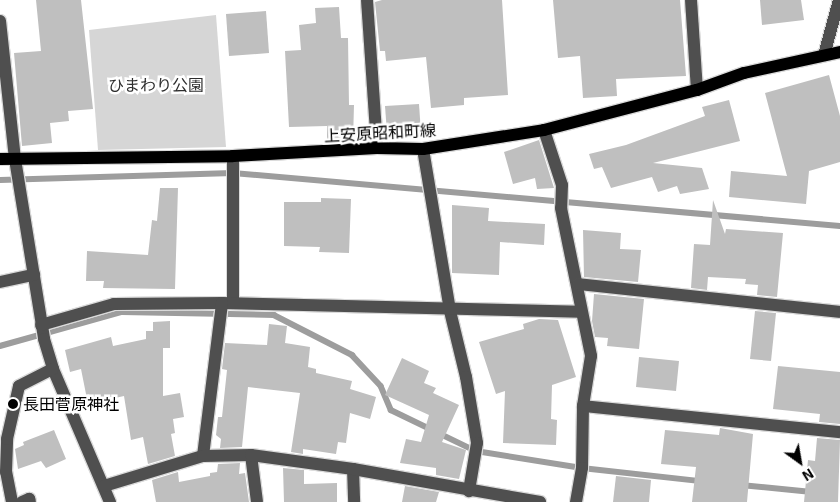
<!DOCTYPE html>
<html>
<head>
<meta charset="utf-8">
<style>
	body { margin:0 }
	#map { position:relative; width:840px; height:502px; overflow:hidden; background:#fff; font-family:"Exo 2","Noto Sans JP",sans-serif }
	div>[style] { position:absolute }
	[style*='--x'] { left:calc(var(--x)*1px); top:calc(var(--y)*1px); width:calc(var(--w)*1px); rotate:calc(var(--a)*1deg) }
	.green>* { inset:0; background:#d6d6d6 }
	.stream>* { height:5.5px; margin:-2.75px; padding:0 2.75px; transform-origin:2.75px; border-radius:2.75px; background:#9d9d9d }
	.building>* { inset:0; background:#bfbfbf }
	.roads { filter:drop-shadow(1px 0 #dbdbdb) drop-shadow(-1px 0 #dbdbdb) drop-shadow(0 1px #dbdbdb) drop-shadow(0 -1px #dbdbdb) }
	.minor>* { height:12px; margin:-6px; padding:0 6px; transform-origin:6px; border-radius:6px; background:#4f4f4f }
	.major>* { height:12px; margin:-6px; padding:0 6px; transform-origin:6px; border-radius:6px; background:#000 }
	.dots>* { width:14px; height:14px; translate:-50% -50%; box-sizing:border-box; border:2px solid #fff; border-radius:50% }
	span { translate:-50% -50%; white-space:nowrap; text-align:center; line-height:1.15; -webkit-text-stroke:5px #fff; paint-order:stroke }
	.park-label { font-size:16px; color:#2d2d2d }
	.street-label { font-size:16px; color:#000 }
	.poi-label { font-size:16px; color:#000 }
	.left { translate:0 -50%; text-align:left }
	.north { position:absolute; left:775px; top:437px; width:50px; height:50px; -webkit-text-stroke:4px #fff; paint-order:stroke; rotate:148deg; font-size:14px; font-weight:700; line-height:20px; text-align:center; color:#000 }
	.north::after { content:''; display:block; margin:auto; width:18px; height:22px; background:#000; clip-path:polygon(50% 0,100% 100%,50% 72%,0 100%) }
</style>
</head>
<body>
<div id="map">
	<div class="green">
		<i style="clip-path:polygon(216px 15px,226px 147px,98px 150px,89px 30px)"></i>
	</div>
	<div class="stream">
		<i style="--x:0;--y:180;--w:233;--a:-1.7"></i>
		<i style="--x:233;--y:173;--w:609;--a:4.99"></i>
		<i style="--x:0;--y:346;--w:127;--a:-15.6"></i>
		<i style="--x:122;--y:312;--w:152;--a:1.1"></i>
		<i style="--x:274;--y:315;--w:88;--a:27.1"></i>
		<i style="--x:352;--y:355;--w:42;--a:46.9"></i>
		<i style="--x:381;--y:386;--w:26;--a:67"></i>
		<i style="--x:391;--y:410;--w:94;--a:25.8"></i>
		<i style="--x:476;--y:451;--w:107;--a:9.1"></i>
		<i style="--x:582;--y:468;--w:119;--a:6.3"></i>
		<i style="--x:741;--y:485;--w:71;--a:5.6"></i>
	</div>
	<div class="building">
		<i style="clip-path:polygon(36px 0,81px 0,93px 109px,68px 111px,69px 121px,50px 123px,52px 143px,22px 146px,14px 53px,41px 51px)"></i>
		<i style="clip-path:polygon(382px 0,502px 0,508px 95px,464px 98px,464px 105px,431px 108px,426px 57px,386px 61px,385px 51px,380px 51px,375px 2px)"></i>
		<i style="clip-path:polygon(553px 0,680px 0,686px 76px,616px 79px,617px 96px,583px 98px,580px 56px,558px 58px)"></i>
		<i style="clip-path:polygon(760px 0,801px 0,804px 20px,762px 25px)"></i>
		<i style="clip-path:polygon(339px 7px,341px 38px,348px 38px,349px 105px,354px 105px,353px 141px,327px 141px,327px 126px,289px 127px,285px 51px,301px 50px,299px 25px,316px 23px,315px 8px)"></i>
		<i style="clip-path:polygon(266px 11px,269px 53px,229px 56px,226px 14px)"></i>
		<i style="clip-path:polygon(829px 75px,840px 116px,840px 162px,809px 171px,806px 204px,729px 197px,731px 171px,787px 176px,765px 93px)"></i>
		<i style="clip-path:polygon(729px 100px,740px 141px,653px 163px,702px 168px,709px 189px,680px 194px,677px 186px,658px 192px,652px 177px,611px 188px,602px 167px,594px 169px,589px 154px,626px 145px,705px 116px,702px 107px)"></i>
		<i style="clip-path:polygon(419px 104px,421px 133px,387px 133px,385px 106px)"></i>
		<i style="clip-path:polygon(539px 140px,554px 188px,537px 189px,535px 178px,513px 184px,504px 152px)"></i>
		<i style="clip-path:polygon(160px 188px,178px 188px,175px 289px,103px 288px,104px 281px,86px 281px,87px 251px,148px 255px,152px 220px,157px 221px)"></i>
		<i style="clip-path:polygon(321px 198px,351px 199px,349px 253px,319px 252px,320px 247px,284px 246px,284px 202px,321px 202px)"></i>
		<i style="clip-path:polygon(713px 200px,725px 234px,726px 229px,783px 233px,777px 297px,757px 295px,758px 285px,745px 284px,746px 279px,708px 277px,707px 290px,691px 288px,694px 244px,710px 245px)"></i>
		<i style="clip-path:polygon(452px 205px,489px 208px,488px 221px,545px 224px,544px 245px,500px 242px,499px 275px,452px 273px)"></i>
		<i style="clip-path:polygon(583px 230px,621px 233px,620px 249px,641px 250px,638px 282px,584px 277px)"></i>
		<i style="clip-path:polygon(594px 294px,644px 299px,639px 349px,607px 346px,608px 338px,595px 337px,592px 321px)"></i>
		<i style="clip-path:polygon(755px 311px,776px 313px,771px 361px,750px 359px)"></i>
		<i style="clip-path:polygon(539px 319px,558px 320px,576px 377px,552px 385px,551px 419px,557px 420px,556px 445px,503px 443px,505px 391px,496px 394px,479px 342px,524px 329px,523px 324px)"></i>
		<i style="clip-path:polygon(170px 321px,170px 348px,163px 348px,163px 396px,180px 393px,184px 417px,173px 419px,175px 433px,171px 434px,175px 456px,148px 464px,143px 437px,131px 440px,124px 396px,88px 404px,81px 369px,70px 372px,65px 350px,111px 337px,113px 346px,146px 339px,146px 331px,153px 331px,153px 322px)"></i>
		<i style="clip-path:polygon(269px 324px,287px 326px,285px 343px,310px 347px,308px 367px,316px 369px,316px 373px,352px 381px,350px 389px,376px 397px,370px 419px,350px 413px,346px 443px,338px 442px,336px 454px,303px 449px,303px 454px,291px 452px,300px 393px,248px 387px,242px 447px,220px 448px,221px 439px,216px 435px,218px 417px,222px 417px,227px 370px,222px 369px,225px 343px,267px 345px)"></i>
		<i style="clip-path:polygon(639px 357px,679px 361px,676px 391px,636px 387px)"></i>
		<i style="clip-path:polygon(402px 358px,429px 371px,424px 383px,436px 388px,433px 393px,459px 405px,442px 442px,466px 450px,459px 479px,436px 475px,436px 468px,400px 463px,406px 439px,421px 442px,429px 415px,385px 395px)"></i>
		<i style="clip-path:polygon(778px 366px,840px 372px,840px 424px,819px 422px,820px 414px,773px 409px)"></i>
		<i style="clip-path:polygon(720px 428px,753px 434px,747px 502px,692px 502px,696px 467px,661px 464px,665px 430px,719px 435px)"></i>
		<i style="clip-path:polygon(54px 430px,66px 459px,46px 468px,41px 461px,18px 469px,15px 449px,24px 445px,23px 442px)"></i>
		<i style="clip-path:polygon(817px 438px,840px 440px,838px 502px,804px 502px,808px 460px,815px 461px)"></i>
		<i style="clip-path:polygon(240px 463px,239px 474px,245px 473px,249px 502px,156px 502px,152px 480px,178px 472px,179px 482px,210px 476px,210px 473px,217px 472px,218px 464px)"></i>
		<i style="clip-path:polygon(283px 468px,304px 470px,304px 484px,337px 483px,337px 502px,284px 502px)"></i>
		<i style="clip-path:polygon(616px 476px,651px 480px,649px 502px,613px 502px)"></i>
		<i style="clip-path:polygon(405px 486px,439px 492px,436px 502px,402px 502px)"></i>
	</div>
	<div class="roads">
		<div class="minor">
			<i style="--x:367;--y:0;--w:148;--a:86.1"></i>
			<i style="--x:691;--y:0;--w:90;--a:86.2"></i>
			<i style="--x:0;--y:21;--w:139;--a:83.8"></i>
			<i style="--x:15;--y:159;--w:182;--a:80.8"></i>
			<i style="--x:44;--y:339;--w:31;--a:73"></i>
			<i style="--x:53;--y:369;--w:145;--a:66.8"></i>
			<i style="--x:824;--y:55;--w:57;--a:-74.7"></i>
			<i style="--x:544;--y:130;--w:58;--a:71.9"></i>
			<i style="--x:562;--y:185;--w:23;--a:92"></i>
			<i style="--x:561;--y:208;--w:151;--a:78.5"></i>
			<i style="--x:591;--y:356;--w:51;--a:99.1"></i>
			<i style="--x:583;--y:406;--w:62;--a:90.9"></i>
			<i style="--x:582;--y:468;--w:35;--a:100"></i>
			<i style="--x:423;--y:149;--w:164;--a:80.5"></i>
			<i style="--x:450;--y:311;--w:68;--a:76.4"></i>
			<i style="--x:466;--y:377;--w:67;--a:80.5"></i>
			<i style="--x:477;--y:443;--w:49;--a:99.5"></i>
			<i style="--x:233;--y:156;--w:147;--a:90"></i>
			<i style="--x:0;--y:282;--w:35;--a:-12"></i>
			<i style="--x:578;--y:284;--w:263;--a:6.1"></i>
			<i style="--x:41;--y:325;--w:76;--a:-16"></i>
			<i style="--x:114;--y:304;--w:108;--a:-0.5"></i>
			<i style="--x:222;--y:303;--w:358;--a:1.4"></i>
			<i style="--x:583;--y:406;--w:258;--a:5.8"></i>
			<i style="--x:251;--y:455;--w:47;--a:82.7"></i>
			<i style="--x:203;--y:456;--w:154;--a:-82.9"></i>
			<i style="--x:353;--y:469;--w:33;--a:88"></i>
			<i style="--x:104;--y:486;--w:103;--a:-16.9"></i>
			<i style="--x:203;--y:456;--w:48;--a:-1.2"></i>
			<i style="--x:251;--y:455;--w:103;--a:7.8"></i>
			<i style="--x:353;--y:469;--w:190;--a:10"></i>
			<i style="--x:12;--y:502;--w:31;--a:-101"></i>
			<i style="--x:6;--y:472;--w:33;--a:-88"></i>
			<i style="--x:7;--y:439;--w:54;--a:-77.2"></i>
			<i style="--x:19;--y:386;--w:38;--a:-27"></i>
			<i style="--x:22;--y:502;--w:8;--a:-23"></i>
			<i style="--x:29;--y:499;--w:3;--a:72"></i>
		</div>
		<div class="major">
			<i style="--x:0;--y:159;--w:233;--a:-0.7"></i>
			<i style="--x:233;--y:156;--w:144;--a:-3.2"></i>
			<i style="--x:377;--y:148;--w:46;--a:1.2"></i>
			<i style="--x:423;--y:149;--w:122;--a:-8.9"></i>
			<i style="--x:544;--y:130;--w:158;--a:-14.7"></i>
			<i style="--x:697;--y:90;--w:50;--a:-19.9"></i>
			<i style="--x:744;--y:73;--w:98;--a:-12.3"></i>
		</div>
	</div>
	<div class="dots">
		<i style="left:13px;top:404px;background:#000"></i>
	</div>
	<div class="park-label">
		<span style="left:156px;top:85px">ひまわり公園</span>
	</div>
	<div class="street-label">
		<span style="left:380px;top:133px;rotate:-3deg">上安原昭和町線</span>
	</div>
	<div class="poi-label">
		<span class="left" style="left:23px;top:404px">長田菅原神社</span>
	</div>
	<div class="north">N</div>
</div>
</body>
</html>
